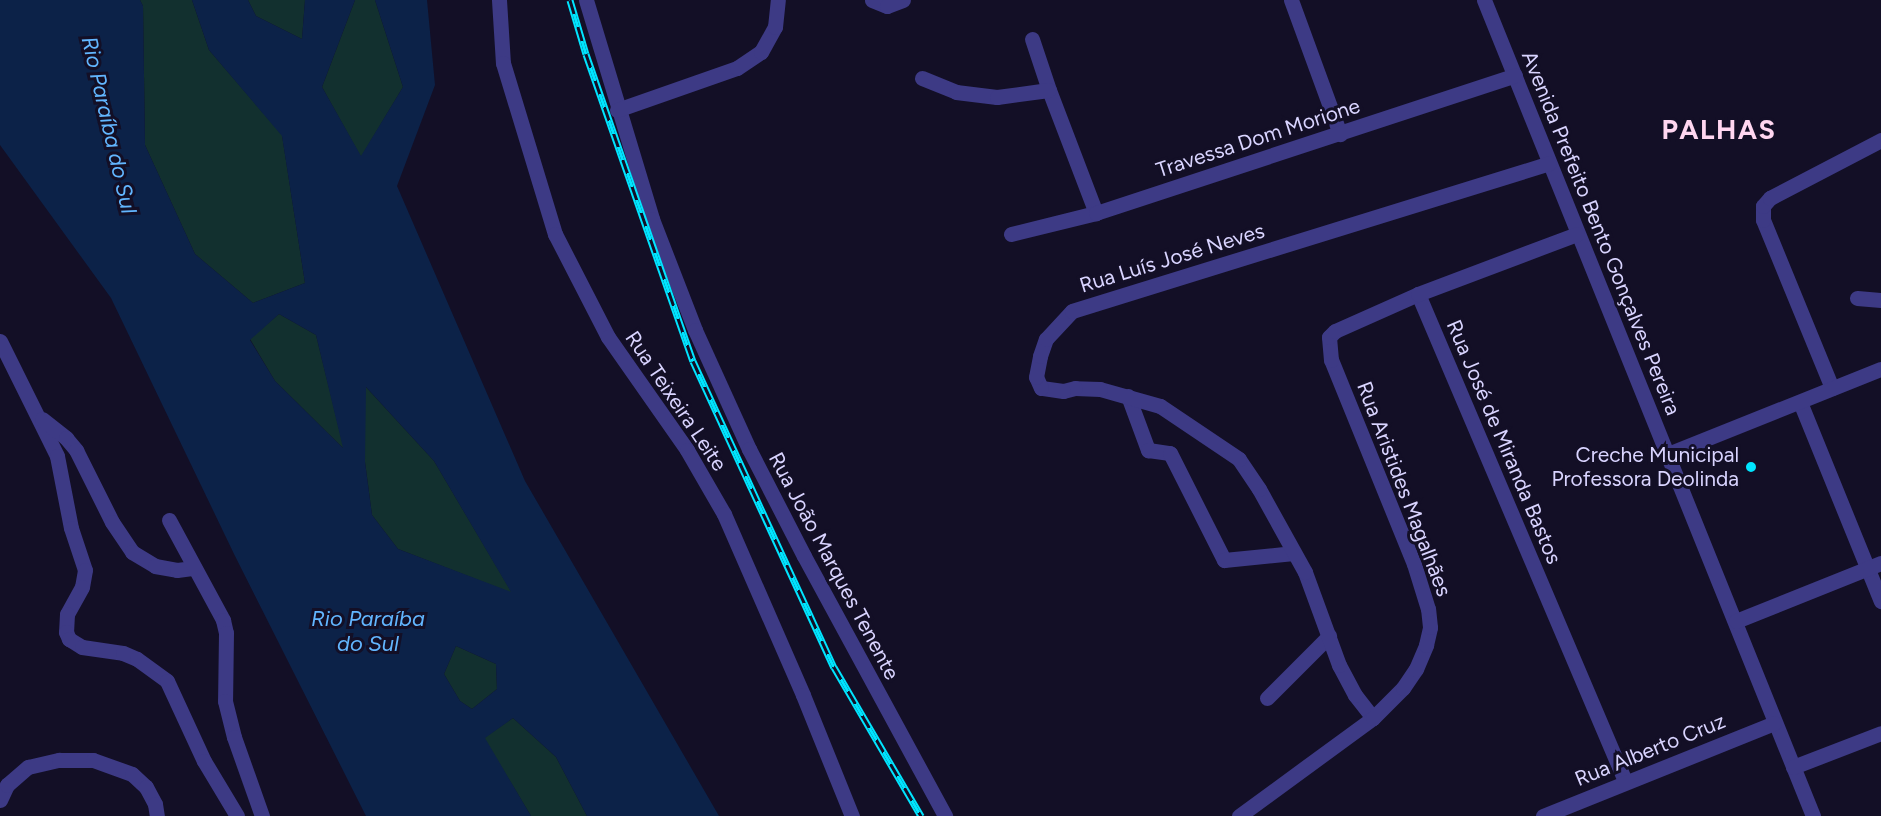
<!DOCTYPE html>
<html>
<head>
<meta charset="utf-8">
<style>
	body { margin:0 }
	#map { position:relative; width:1881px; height:816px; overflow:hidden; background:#130f26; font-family:Figtree,sans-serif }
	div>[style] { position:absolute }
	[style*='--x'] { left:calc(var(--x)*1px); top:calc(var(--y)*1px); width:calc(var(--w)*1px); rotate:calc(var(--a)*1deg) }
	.green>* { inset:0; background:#12302f }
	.water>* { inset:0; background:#0c2248 }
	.minor>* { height:15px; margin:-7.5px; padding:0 7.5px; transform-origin:7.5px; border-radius:7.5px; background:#3d3a85 }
	.rail>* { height:7px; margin-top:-3.5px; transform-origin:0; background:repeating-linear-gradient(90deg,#130f26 0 14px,#00e5ff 0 28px); box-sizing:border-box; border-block:2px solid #00e5ff }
	.dots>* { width:16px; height:16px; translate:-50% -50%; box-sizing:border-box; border:3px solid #130f26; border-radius:50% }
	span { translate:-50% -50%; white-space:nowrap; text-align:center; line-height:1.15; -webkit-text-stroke:6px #130f26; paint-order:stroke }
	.street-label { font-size:21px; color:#d9d4ff }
	.poi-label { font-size:21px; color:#d9d4ff }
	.right { translate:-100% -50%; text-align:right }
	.water-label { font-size:22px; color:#62b6ff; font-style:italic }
	.district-label { font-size:27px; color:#ffd6f0; font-weight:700; letter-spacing:1.5px }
</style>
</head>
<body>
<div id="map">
	<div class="green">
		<i style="clip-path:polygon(140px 0,192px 0,209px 50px,282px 135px,305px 283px,253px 303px,195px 254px,145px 145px,143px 6px)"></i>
		<i style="clip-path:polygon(248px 0,305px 0,302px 39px,256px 16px)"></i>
		<i style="clip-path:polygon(355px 0,375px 0,403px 87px,361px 157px,322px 87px)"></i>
		<i style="clip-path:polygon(279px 314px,316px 335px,344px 449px,275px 381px,250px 339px)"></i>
		<i style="clip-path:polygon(365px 386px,434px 461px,512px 593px,398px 549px,372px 515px,365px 462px)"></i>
		<i style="clip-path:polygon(456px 646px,496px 664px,497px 689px,472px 709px,460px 701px,444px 674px)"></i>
		<i style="clip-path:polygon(513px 718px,556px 757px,587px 816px,531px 816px,484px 738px)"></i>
	</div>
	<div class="water">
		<i style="clip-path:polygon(evenodd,0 0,140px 0,143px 6px,145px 145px,195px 254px,253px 303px,305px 283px,282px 136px,209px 50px,192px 0,248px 0,256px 16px,302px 39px,305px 0,355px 0,322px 87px,361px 156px,403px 87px,375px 0,427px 0,435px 85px,397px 186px,525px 481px,719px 816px,587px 816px,556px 757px,513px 718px,485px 738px,531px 816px,366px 816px,235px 556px,111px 298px,0 145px,0 0,279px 314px,316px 335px,343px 448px,275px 381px,250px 340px,279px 314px,0 0,366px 387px,434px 461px,511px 592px,398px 549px,372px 515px,365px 462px,366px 387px,0 0,456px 646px,496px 664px,497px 689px,472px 709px,460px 701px,444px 674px,456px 646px)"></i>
	</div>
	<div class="minor">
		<i style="--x:499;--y:0;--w:63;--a:86.4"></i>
		<i style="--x:503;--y:63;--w:179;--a:73.1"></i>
		<i style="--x:555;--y:234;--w:116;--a:62.8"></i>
		<i style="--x:608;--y:337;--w:138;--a:55"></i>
		<i style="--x:687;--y:450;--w:74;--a:60"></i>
		<i style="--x:724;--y:514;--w:197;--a:66.4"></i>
		<i style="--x:803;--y:695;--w:131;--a:68"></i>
		<i style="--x:586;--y:0;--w:229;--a:73.2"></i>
		<i style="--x:652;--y:219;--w:119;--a:68.8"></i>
		<i style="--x:695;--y:330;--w:131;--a:65.6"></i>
		<i style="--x:749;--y:449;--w:120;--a:62.8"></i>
		<i style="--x:804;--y:556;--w:296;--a:61.5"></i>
		<i style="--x:872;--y:0;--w:16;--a:22"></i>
		<i style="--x:887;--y:6;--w:17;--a:-21"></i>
		<i style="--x:1291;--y:0;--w:143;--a:69.9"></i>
		<i style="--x:1484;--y:0;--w:880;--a:68.04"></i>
		<i style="--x:1032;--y:39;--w:54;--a:71.6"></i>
		<i style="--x:1049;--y:90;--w:132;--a:69.1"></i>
		<i style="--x:922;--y:78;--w:37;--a:22"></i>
		<i style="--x:956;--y:92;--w:41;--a:7"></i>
		<i style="--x:997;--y:97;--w:52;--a:-7.7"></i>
		<i style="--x:617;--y:110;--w:127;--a:-19.3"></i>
		<i style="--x:737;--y:68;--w:29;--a:-34"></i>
		<i style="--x:761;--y:52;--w:29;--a:-61"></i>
		<i style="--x:775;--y:27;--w:27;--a:-84"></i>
		<i style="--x:1011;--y:234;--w:88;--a:-13.9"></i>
		<i style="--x:1096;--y:213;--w:441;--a:-18.2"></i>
		<i style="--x:1418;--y:294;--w:529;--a:66.97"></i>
		<i style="--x:1857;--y:298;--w:24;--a:5"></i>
		<i style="--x:0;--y:341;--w:128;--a:63.6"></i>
		<i style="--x:57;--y:456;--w:73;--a:79"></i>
		<i style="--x:71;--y:528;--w:44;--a:71.6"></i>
		<i style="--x:85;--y:570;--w:17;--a:100"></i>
		<i style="--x:82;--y:587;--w:31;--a:119"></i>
		<i style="--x:67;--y:614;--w:18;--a:93"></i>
		<i style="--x:66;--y:632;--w:8;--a:67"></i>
		<i style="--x:69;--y:639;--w:15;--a:32"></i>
		<i style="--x:82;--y:647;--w:41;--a:8.3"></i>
		<i style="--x:123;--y:653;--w:15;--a:23"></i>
		<i style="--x:137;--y:659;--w:37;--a:36"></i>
		<i style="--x:167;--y:681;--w:88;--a:65.2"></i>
		<i style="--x:204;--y:761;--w:64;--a:59"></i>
		<i style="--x:1832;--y:388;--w:182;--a:-112.3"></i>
		<i style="--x:1763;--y:220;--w:14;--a:-90"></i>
		<i style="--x:1763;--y:206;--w:11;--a:-49"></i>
		<i style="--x:1770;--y:198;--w:125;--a:-27.6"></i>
		<i style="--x:1128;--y:396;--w:58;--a:69.7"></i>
		<i style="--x:1148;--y:450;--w:22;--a:8"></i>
		<i style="--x:1170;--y:453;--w:120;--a:63.2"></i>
		<i style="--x:1224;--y:560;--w:70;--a:-5.7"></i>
		<i style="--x:1800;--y:402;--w:215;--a:67.9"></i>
		<i style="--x:42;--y:419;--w:31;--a:38"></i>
		<i style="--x:66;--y:438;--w:16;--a:50"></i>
		<i style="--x:76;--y:450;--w:80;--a:63.4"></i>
		<i style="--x:112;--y:522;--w:36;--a:56"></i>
		<i style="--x:132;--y:552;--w:27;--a:31"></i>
		<i style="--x:155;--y:566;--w:22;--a:10"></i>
		<i style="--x:177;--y:570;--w:17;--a:-7"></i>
		<i style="--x:1668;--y:454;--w:229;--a:-21.8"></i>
		<i style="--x:169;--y:520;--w:114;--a:61.6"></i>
		<i style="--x:223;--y:620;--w:13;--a:77"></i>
		<i style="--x:226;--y:633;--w:68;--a:90.8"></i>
		<i style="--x:225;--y:701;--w:37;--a:76"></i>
		<i style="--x:234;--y:737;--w:84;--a:70.5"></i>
		<i style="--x:1736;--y:621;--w:156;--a:-21.8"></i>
		<i style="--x:1267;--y:698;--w:88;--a:-45"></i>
		<i style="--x:1373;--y:718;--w:29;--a:-128"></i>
		<i style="--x:1355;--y:695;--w:34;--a:-118"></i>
		<i style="--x:1339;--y:665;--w:99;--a:-110.1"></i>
		<i style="--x:1305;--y:572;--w:95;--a:-119"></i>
		<i style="--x:1259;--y:489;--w:36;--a:-124"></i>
		<i style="--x:1239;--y:459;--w:95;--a:-146.1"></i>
		<i style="--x:1160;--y:406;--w:62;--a:-164.2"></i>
		<i style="--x:1100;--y:389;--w:25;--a:-178"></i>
		<i style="--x:1075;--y:388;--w:12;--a:166"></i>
		<i style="--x:1063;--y:391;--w:22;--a:-172"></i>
		<i style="--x:1041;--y:388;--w:12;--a:-114"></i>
		<i style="--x:1036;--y:377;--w:21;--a:-79"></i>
		<i style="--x:1040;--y:356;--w:18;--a:-71"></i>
		<i style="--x:1046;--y:339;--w:38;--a:-47"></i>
		<i style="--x:1072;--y:311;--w:499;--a:-17.2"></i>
		<i style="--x:1793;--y:767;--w:94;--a:-21.1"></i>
		<i style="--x:0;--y:800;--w:17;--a:-65"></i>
		<i style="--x:7;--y:785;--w:28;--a:-41"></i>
		<i style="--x:28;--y:767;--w:32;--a:-13"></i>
		<i style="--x:59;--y:760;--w:34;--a:0"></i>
		<i style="--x:93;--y:760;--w:41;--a:19.7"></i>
		<i style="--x:132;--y:774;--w:19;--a:43"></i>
		<i style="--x:146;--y:787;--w:19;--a:62"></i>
		<i style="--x:155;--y:804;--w:12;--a:81"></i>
		<i style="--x:1239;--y:816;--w:166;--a:-36.2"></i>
		<i style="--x:1373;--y:718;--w:42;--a:-45"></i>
		<i style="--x:1403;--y:688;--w:23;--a:-56"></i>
		<i style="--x:1416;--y:669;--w:26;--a:-67"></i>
		<i style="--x:1426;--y:645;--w:18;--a:-77"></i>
		<i style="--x:1430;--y:627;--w:18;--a:-96"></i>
		<i style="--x:1428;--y:609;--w:47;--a:-107.3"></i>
		<i style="--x:1414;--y:564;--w:220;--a:-112.1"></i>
		<i style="--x:1331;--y:360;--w:23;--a:-95"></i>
		<i style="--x:1329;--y:337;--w:8;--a:-45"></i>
		<i style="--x:1335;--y:331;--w:91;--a:-24"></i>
		<i style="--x:1418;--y:294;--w:170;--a:-20.7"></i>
		<i style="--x:1543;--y:816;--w:249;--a:-21.9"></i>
	</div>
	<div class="rail">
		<i style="--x:570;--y:0;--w:56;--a:73.5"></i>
		<i style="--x:586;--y:54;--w:325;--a:70.8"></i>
		<i style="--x:693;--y:361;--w:337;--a:65.3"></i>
		<i style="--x:834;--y:667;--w:173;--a:59.7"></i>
	</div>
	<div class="dots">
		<i style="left:1751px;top:467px;background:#00e5ff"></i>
	</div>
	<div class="street-label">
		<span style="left:1258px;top:138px;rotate:-18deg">Travessa Dom Morione</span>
		<span style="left:1601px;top:233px;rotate:68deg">Avenida Prefeito Bento Gonçalves Pereira</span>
		<span style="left:1172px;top:258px;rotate:-17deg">Rua Luís José Neves</span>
		<span style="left:676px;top:401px;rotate:56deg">Rua Teixeira Leite</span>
		<span style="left:1504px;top:442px;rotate:67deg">Rua José de Miranda Bastos</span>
		<span style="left:1404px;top:489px;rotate:69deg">Rua Aristides Magalhães</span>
		<span style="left:834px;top:566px;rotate:62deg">Rua João Marques Tenente</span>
		<span style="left:1650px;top:750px;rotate:-22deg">Rua Alberto Cruz</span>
	</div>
	<div class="poi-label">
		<span class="right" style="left:1739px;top:467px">Creche Municipal<br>Professora Deolinda</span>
	</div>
	<div class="water-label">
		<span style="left:109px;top:125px;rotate:77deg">Rio Paraíba do Sul</span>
		<span style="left:368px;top:631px">Rio Paraíba<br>do Sul</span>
	</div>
	<div class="district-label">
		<span style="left:1719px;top:130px">PALHAS</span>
	</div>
</div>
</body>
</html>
